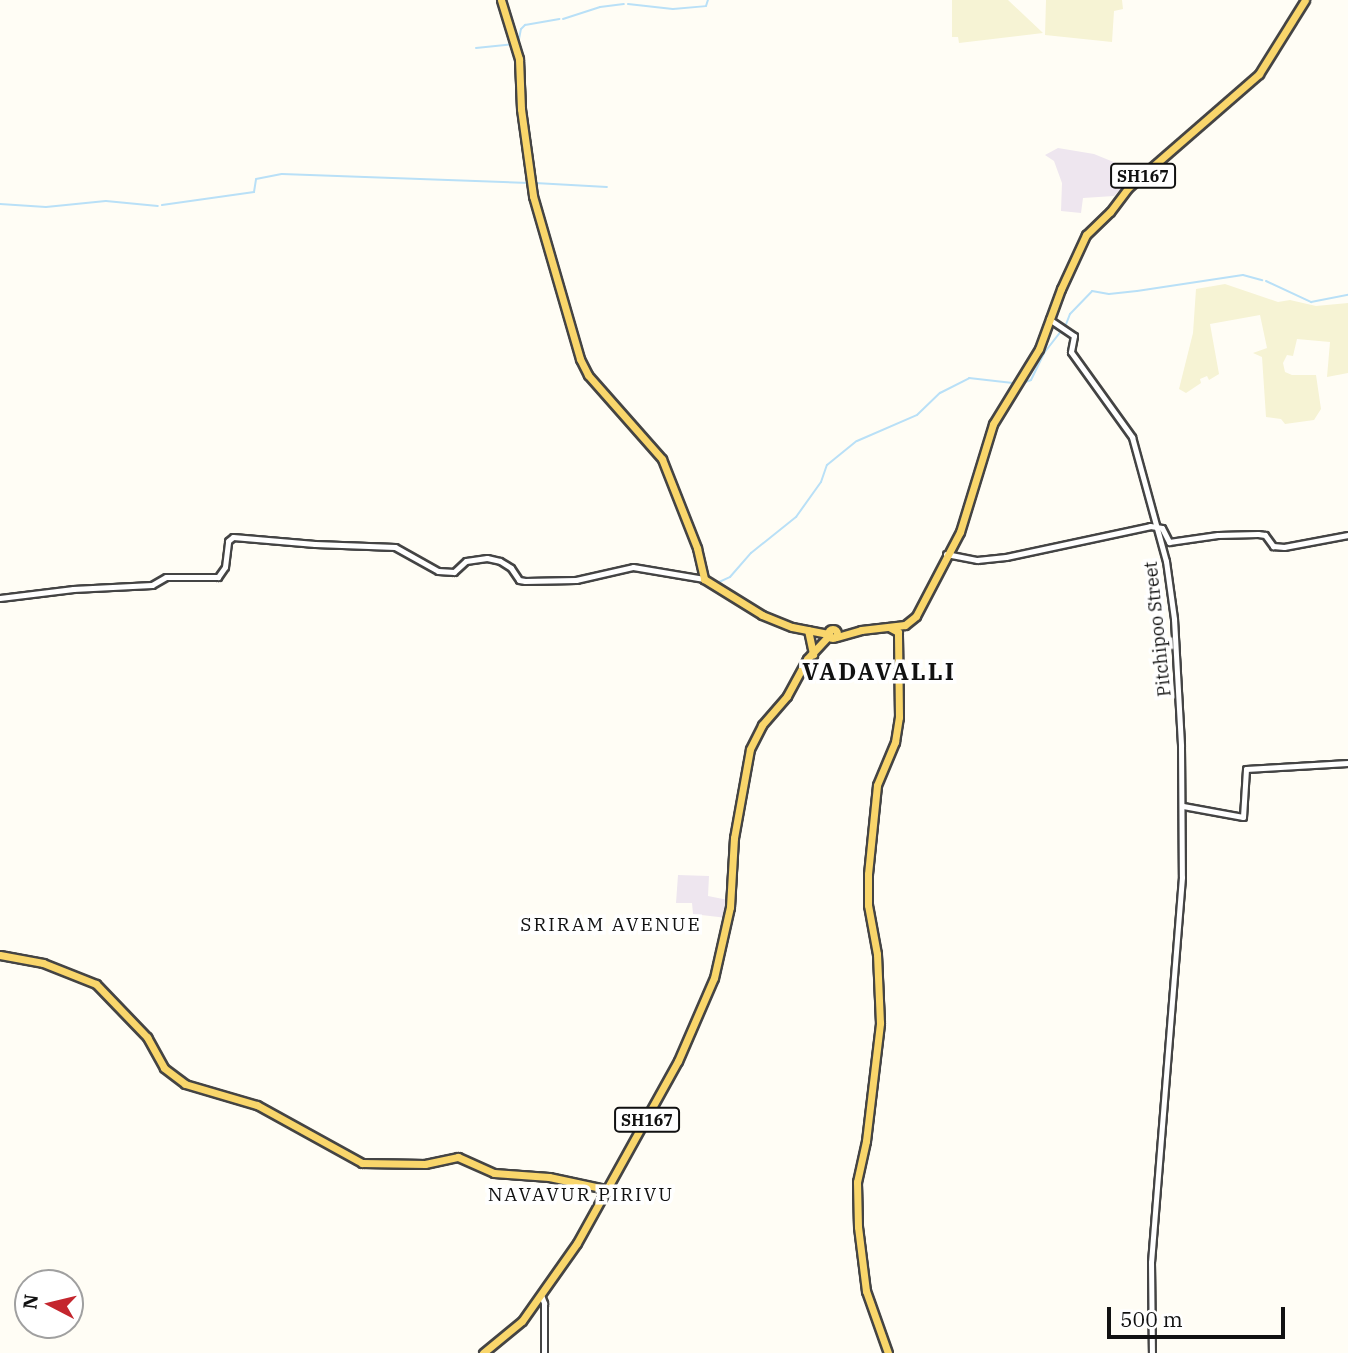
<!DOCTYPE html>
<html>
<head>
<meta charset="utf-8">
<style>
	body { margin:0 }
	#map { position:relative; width:1348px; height:1353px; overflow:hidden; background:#fffdf5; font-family:"IBM Plex Serif",serif }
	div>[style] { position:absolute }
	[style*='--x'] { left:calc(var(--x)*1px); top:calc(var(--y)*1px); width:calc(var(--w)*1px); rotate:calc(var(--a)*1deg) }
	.industrial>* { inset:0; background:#eee6ef }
	.farmland>* { inset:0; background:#f6f3d4 }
	.stream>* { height:2px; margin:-1px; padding:0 1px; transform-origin:1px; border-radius:1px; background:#b9e0f7 }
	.roads { filter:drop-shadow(2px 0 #444) drop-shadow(-2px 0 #444) drop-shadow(0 2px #444) drop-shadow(0 -2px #444) }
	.minor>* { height:5px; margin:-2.5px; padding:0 2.5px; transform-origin:2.5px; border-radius:2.5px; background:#fff }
	.major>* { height:7px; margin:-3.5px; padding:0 3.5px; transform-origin:3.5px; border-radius:3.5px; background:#f9d66b }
	.major>.ring { margin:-3.5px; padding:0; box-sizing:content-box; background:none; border:7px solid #f9d66b; border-radius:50% }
	span { translate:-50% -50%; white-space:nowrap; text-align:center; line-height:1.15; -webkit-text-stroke:7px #fff; paint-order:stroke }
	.shield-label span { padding:2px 5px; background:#fff; border:2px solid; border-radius:5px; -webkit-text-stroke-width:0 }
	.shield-label { font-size:16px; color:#111; font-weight:700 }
	.street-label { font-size:18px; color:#111 }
	.neighbourhood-label { font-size:19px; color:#111; letter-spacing:2px }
	.district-label { font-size:24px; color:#111; font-weight:700; letter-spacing:2px }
	.north { position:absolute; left:14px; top:1269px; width:70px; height:70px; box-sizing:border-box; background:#fff; border:2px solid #a0a0a0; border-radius:50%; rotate:277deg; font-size:19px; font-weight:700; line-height:28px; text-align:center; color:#111 }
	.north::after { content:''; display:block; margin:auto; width:24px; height:32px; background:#c4262e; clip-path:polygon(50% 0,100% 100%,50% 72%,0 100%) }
	.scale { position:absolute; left:1107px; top:1307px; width:178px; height:32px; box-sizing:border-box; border:4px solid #111; border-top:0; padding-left:9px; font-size:21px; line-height:24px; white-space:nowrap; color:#111; -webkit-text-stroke:5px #fff; paint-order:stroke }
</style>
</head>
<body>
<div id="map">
	<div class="industrial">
		<i style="clip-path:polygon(1058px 148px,1094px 154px,1138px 172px,1114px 196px,1083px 198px,1081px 213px,1061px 211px,1062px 183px,1054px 161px,1045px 155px)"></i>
		<i style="clip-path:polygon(678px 875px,709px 876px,708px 896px,728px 900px,727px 918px,693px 914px,692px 903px,676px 903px)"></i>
	</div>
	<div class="farmland">
		<i style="clip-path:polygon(952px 0,1008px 0,1043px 33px,959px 43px,958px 37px,952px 37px)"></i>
		<i style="clip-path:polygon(1046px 0,1122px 0,1123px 9px,1114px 11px,1112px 42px,1045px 35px)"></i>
		<i style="clip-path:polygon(1225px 284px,1278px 302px,1290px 300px,1316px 306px,1348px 303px,1348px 373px,1327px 377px,1330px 342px,1297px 339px,1293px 356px,1287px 355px,1283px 363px,1285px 372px,1292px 375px,1316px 375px,1321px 409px,1314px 420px,1285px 424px,1281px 419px,1266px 417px,1262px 357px,1253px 353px,1267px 348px,1260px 315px,1210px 324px,1219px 374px,1209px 380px,1207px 376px,1200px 379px,1201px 383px,1186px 393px,1179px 389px,1193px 333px,1196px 289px)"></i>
	</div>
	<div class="stream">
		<i style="--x:628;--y:4;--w:45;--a:6.3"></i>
		<i style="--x:673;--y:9;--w:33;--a:-5"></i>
		<i style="--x:706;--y:6;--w:6;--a:-72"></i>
		<i style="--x:563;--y:19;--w:39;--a:-18"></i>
		<i style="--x:600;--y:7;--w:24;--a:-7"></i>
		<i style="--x:519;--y:39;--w:10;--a:-79"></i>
		<i style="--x:521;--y:29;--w:6;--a:-45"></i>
		<i style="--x:525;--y:25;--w:35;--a:-10"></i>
		<i style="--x:476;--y:48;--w:37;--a:-6"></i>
		<i style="--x:535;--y:183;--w:72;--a:3.2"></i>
		<i style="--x:0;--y:204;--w:46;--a:3.7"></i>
		<i style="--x:46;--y:207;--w:60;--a:-5.7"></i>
		<i style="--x:106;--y:201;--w:52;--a:5.5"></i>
		<i style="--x:162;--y:205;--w:93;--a:-8"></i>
		<i style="--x:254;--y:192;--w:13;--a:-81"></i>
		<i style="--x:256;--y:179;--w:26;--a:-11"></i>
		<i style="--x:282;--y:174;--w:247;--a:2.1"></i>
		<i style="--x:1266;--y:281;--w:50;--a:25"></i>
		<i style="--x:1311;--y:302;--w:38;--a:-11"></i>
		<i style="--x:1065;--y:327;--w:14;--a:-69"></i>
		<i style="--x:1070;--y:314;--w:32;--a:-46"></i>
		<i style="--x:1092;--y:291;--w:17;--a:10"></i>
		<i style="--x:1109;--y:294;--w:28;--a:-6"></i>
		<i style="--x:1137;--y:291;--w:107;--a:-8.6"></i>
		<i style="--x:1243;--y:275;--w:20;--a:15"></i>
		<i style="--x:1022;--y:383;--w:9;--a:-18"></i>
		<i style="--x:1031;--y:380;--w:30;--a:-64"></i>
		<i style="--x:1044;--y:353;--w:28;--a:-52"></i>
		<i style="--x:717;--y:583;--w:14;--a:-25"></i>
		<i style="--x:730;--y:577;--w:32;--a:-49"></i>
		<i style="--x:751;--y:553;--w:58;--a:-38.7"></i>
		<i style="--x:796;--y:517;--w:43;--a:-54.5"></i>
		<i style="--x:821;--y:482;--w:18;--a:-71"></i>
		<i style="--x:827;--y:465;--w:38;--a:-39"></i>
		<i style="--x:857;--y:441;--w:65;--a:-23.4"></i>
		<i style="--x:917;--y:415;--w:32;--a:-44"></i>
		<i style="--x:940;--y:393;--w:33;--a:-27"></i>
		<i style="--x:969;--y:378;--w:44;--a:6.5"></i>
	</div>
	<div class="roads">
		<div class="minor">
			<i style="--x:1049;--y:319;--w:30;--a:34"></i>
			<i style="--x:1074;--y:336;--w:16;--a:101"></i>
			<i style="--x:1071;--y:352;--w:105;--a:54.3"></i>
			<i style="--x:1132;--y:437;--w:129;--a:74.7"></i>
			<i style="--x:1166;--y:561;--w:59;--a:82.1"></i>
			<i style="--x:1174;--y:619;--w:127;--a:86.8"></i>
			<i style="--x:1181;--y:746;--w:131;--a:89.6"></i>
			<i style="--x:1182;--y:877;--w:386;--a:94.6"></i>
			<i style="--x:1151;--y:1262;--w:91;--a:89.4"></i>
			<i style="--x:946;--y:554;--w:32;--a:11"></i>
			<i style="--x:977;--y:560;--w:29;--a:-6"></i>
			<i style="--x:1006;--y:557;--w:147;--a:-12.1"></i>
			<i style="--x:1150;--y:526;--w:12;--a:9"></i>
			<i style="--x:1162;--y:528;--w:16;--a:63"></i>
			<i style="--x:1169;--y:542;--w:49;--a:-8.1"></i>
			<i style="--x:1218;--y:535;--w:40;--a:-1.4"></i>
			<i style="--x:1258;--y:534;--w:7;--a:8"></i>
			<i style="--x:1265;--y:535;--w:14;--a:54"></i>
			<i style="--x:1273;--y:546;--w:11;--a:5"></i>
			<i style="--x:1284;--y:547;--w:65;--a:-10.6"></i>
			<i style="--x:0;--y:598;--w:74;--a:-7"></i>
			<i style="--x:73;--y:589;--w:79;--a:-2.9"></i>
			<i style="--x:152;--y:585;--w:16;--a:-30"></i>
			<i style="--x:166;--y:577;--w:52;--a:0"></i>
			<i style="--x:218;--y:577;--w:12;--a:-55"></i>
			<i style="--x:225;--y:567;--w:26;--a:-83"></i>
			<i style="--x:228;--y:541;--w:6;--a:-39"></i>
			<i style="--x:233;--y:537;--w:82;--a:4.9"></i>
			<i style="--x:315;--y:544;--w:80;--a:2.1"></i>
			<i style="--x:395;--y:547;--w:49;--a:29.2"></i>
			<i style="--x:438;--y:571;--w:16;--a:4"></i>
			<i style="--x:454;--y:572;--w:16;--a:-43"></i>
			<i style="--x:466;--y:561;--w:21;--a:-8"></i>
			<i style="--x:487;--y:558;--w:13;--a:13"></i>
			<i style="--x:500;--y:561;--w:13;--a:32"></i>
			<i style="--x:511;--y:568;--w:14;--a:56"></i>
			<i style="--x:519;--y:580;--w:6;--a:9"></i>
			<i style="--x:525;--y:581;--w:51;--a:-1.1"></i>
			<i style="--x:576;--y:580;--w:58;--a:-12.8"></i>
			<i style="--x:633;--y:567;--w:72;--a:9.6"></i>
			<i style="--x:1183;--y:806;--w:61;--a:10.4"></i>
			<i style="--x:1243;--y:817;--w:48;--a:-86.4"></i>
			<i style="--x:1246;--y:769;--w:102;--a:-3.4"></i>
			<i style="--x:541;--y:1295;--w:9;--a:69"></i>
			<i style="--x:544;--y:1303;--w:50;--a:90"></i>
		</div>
		<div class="major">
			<i style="--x:501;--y:0;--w:62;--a:73"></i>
			<i style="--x:519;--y:59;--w:50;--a:87.7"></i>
			<i style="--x:521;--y:109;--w:88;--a:82.1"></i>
			<i style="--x:533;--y:196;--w:170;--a:73.9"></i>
			<i style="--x:580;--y:359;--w:18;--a:63"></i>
			<i style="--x:588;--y:375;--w:112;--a:48.6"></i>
			<i style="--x:662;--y:459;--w:96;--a:68.5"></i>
			<i style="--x:697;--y:548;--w:32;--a:77"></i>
			<i style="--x:704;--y:579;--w:68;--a:31.8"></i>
			<i style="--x:762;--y:615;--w:32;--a:22"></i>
			<i style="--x:792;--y:627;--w:38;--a:11"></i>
			<i class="ring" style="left:828.5px;top:629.5px;width:2px;height:2px"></i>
			<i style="--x:808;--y:630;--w:25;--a:78"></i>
			<i style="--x:837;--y:637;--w:25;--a:-16"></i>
			<i style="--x:861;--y:630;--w:44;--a:-6.5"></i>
			<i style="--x:905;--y:625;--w:14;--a:-39"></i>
			<i style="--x:916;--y:616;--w:95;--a:-62.4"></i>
			<i style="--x:960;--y:532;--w:113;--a:-73"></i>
			<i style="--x:993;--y:424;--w:88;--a:-58.5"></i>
			<i style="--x:1039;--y:349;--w:64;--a:-69.9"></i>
			<i style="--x:1061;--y:289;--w:60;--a:-65.2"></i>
			<i style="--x:1086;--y:235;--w:33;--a:-44"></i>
			<i style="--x:1110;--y:212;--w:31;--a:-53"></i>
			<i style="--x:1129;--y:187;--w:172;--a:-41"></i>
			<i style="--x:1259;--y:74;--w:87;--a:-58.1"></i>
			<i style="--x:0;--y:955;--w:44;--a:10.5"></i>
			<i style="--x:43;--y:963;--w:57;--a:21.6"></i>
			<i style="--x:96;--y:984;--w:74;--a:46.1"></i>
			<i style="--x:147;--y:1037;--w:35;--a:61"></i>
			<i style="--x:164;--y:1068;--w:26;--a:37"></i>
			<i style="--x:185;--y:1084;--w:75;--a:16.3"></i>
			<i style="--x:257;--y:1105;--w:120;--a:28.9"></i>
			<i style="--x:362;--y:1163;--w:63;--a:0.9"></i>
			<i style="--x:425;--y:1164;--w:34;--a:-12"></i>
			<i style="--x:458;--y:1157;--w:39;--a:24"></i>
			<i style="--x:494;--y:1173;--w:55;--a:4.2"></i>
			<i style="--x:549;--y:1177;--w:62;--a:12"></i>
			<i style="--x:483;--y:1353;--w:50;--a:-39.4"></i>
			<i style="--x:522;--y:1321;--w:95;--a:-54.8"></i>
			<i style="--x:577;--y:1243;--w:208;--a:-61"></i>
			<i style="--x:678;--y:1061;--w:90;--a:-66.6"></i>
			<i style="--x:714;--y:978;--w:73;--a:-77.3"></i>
			<i style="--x:730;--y:907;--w:69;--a:-86.7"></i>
			<i style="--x:734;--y:838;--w:90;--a:-79.8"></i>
			<i style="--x:750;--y:749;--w:27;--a:-63"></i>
			<i style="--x:762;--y:725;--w:38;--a:-49"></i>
			<i style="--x:787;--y:696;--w:42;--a:-61.6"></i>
			<i style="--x:807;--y:659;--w:33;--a:-47"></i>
			<i style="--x:888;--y:1353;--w:66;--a:-109.5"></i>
			<i style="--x:866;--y:1291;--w:64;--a:-97.1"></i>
			<i style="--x:858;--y:1227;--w:45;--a:-91.3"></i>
			<i style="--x:857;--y:1182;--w:42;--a:-77.6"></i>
			<i style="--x:866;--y:1141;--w:119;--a:-83.2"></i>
			<i style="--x:880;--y:1023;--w:69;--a:-92.5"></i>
			<i style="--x:877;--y:954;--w:50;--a:-100.4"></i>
			<i style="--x:868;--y:905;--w:31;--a:-90"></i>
			<i style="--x:868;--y:874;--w:89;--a:-84.2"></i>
			<i style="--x:877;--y:785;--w:47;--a:-67.3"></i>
			<i style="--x:895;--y:742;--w:25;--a:-81"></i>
			<i style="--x:899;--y:717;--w:85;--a:-90.7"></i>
			<i style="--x:898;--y:632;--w:10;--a:-151"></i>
		</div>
	</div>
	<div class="shield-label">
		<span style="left:1143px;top:176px">SH167</span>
		<span style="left:647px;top:1120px">SH167</span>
	</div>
	<div class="street-label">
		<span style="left:1158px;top:629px;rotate:-96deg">Pitchipoo Street</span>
	</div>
	<div class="neighbourhood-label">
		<span style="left:611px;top:925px">SRIRAM AVENUE</span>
		<span style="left:581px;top:1195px">NAVAVUR PIRIVU</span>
	</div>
	<div class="district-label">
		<span style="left:879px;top:672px">VADAVALLI</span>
	</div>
	<div class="north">N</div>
	<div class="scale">500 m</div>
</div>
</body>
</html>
